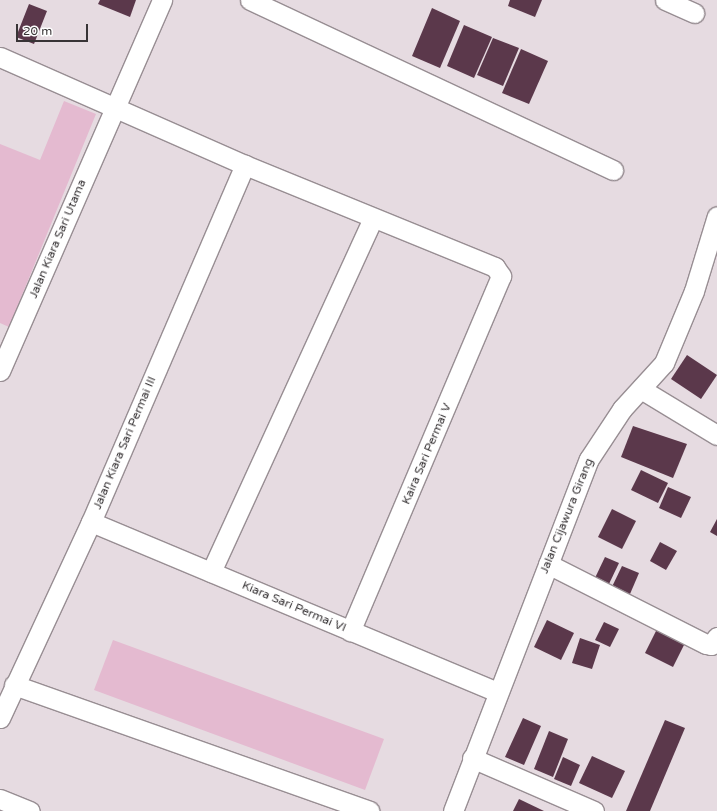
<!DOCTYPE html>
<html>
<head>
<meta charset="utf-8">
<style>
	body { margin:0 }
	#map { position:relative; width:717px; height:811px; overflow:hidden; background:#e6dbe1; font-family:"Varela Round",sans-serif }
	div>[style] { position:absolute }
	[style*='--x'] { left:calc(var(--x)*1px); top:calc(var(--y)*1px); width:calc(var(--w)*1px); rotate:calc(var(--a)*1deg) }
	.green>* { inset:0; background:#e4bad0 }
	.building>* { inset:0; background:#5b384b }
	.roads { filter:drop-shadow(1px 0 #988e93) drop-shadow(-1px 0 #988e93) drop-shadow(0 1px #988e93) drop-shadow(0 -1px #988e93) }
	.street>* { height:19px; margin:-9.5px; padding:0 9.5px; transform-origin:9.5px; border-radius:9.5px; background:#fff }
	span { translate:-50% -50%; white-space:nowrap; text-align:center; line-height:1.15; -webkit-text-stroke:4px #fff; paint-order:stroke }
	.street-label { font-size:12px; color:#383436 }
	.scale { position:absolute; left:16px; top:24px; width:72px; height:18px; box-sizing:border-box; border:2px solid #383436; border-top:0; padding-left:5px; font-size:12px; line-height:14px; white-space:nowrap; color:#383436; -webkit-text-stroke:3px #fff; paint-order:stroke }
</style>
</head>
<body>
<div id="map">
	<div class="green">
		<i style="clip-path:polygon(64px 101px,96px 114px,9px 327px,0 323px,0 144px,40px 160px)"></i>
		<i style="clip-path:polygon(113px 640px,384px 739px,365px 790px,94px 690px)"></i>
	</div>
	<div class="building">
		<i style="clip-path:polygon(100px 0,136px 0,130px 17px,98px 4px)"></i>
		<i style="clip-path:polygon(510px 0,542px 0,535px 17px,508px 6px)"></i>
		<i style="clip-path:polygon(29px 4px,47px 11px,34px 44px,16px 37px)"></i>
		<i style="clip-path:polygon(432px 8px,460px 21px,440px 68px,412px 56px)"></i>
		<i style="clip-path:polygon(464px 25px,492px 37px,474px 78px,447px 66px)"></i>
		<i style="clip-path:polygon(493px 38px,519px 48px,503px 86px,477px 75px)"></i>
		<i style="clip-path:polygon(521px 49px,548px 61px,529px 104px,502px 93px)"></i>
		<i style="clip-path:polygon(687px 355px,717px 375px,701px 399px,671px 379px)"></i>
		<i style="clip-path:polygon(633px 426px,687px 444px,673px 478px,621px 457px)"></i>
		<i style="clip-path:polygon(641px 470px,668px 483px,658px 503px,631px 490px)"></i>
		<i style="clip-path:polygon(668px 487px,691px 497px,681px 518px,659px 508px)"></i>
		<i style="clip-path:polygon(612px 509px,636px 521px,622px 549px,598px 537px)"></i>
		<i style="clip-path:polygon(717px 519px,717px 536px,710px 532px)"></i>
		<i style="clip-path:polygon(660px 542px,677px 551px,666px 570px,650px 561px)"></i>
		<i style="clip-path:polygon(605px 557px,619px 563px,608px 586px,594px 580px)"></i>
		<i style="clip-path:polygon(622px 566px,639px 573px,627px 601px,609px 593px)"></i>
		<i style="clip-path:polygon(547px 620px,574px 633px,561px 660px,534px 647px)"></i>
		<i style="clip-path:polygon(604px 622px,619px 629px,610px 647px,595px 640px)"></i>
		<i style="clip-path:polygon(658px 627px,686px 641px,673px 667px,645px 653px)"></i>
		<i style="clip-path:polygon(580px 638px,600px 645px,592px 669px,572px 663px)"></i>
		<i style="clip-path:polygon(523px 718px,541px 726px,524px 765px,505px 757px)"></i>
		<i style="clip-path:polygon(665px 720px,685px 728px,650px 811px,626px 811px)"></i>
		<i style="clip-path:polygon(549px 731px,568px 739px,553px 777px,534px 769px)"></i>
		<i style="clip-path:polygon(592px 756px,625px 771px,612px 798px,579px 783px)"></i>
		<i style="clip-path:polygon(563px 757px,580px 765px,571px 786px,554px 779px)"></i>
		<i style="clip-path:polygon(519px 799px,544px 811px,513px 811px)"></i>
	</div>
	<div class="roads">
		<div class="street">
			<i style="--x:250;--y:0;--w:401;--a:25.1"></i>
			<i style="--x:665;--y:0;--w:32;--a:24"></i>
			<i style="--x:0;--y:57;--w:268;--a:23.8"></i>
			<i style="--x:245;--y:165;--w:270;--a:22.2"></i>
			<i style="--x:495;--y:267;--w:11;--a:56"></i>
			<i style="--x:501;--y:276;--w:386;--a:113"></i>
			<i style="--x:0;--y:371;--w:405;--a:-66.4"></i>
			<i style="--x:641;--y:389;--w:89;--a:31.2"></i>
			<i style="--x:91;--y:522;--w:440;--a:22.7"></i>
			<i style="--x:548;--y:564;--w:177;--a:26.9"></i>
			<i style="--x:706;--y:644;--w:5;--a:11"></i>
			<i style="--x:711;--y:645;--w:10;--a:-53"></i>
			<i style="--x:211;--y:572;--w:389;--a:-65.4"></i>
			<i style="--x:14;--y:685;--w:377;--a:19.5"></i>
			<i style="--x:0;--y:718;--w:216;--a:-65.1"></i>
			<i style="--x:91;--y:522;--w:389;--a:-66.7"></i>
			<i style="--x:472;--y:758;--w:133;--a:23.5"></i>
			<i style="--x:0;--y:799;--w:32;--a:22"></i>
			<i style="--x:453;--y:811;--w:377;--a:-68.9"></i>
			<i style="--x:589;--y:459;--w:60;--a:-56.6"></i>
			<i style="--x:622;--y:409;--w:62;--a:-47.6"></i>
			<i style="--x:664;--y:363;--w:78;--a:-67.4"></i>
			<i style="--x:694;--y:291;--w:78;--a:-73"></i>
		</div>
	</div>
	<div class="street-label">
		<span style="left:58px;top:239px;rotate:-67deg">Jalan Kiara Sari Utama</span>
		<span style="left:125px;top:443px;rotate:-67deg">Jalan Kiara Sari Permai III</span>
		<span style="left:427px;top:454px;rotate:-67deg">Kaira Sari Permai V</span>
		<span style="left:567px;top:516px;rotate:-68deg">Jalan Cijawura Girang</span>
		<span style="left:294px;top:607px;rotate:23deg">Kiara Sari Permai VI</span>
	</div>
	<div class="scale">20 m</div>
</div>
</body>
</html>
